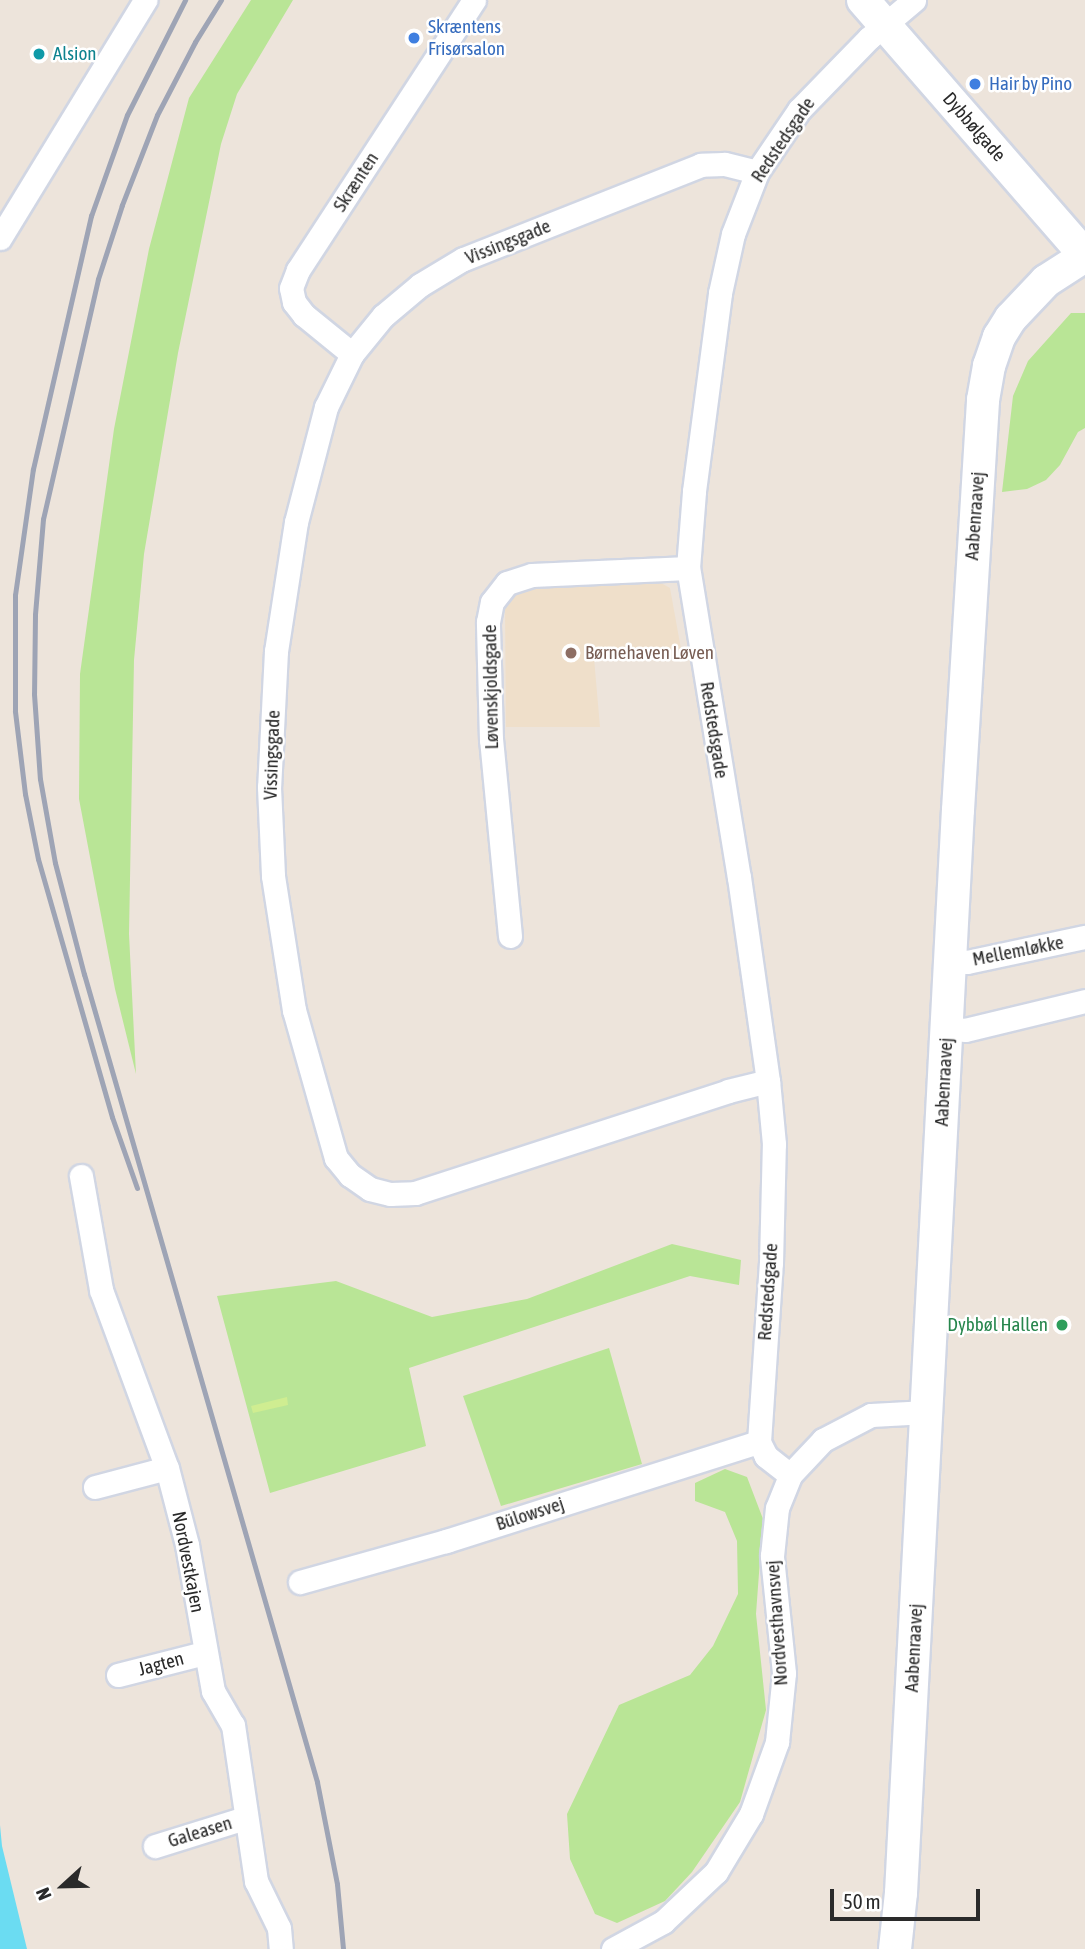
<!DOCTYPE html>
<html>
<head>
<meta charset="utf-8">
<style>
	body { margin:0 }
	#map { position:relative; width:1085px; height:1949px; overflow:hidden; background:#ede4db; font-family:"Asap Condensed",sans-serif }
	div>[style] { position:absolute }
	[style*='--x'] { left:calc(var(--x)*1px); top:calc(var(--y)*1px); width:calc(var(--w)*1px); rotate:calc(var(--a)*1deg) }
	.education>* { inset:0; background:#efdfca }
	.green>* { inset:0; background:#b9e596 }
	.pitch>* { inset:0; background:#cfed91 }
	.water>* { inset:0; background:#6bdcf2 }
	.roads { filter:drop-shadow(2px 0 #d1d6e3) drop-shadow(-2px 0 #d1d6e3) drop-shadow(0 2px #d1d6e3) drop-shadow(0 -2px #d1d6e3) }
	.street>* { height:23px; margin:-11.5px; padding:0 11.5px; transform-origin:11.5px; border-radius:11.5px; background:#fff }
	.secondary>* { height:32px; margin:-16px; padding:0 16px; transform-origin:16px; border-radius:16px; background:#fff }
	.rail>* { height:5px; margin:-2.5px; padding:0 2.5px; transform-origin:2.5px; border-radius:2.5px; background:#9ea4b5 }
	.dots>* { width:19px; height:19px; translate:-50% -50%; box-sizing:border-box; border:4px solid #fff; border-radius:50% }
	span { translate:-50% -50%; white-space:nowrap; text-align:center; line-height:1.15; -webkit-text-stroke:5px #fff; paint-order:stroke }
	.shop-label { font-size:19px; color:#366cbe }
	.left { translate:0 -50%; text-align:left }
	.culture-label { font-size:19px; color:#0d838f }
	.street-label { font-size:19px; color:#2a2a2a }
	.education-label { font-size:19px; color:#785e54 }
	.leisure-label { font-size:19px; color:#27864d }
	.right { translate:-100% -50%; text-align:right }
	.north { position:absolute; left:28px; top:1851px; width:70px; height:70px; -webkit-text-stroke:5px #fff; paint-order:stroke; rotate:248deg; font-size:19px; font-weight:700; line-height:28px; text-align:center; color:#2a2a2a }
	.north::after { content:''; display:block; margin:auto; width:24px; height:32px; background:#2a2a2a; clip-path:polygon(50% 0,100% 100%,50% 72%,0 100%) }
	.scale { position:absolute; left:830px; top:1889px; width:150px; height:32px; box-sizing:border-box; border:4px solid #2a2a2a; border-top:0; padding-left:9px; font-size:21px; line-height:24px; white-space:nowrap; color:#2a2a2a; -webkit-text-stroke:5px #fff; paint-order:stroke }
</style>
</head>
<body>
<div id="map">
	<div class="education">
		<i style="clip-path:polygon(661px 583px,670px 588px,681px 649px,594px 658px,600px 727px,506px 727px,505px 608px,517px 594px,528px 589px)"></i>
	</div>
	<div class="green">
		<i style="clip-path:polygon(251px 0,293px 0,237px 94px,221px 144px,178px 353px,144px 554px,134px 660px,129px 934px,136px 1074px,115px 989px,79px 799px,80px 674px,114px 429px,149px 249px,189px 98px)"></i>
		<i style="clip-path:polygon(1071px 313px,1085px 313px,1085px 428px,1078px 432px,1060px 465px,1046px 480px,1027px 489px,1002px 492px,1013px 396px,1028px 361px)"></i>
		<i style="clip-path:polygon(672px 1244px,741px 1260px,739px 1285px,690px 1276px,409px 1368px,426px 1446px,270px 1493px,217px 1296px,336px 1281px,432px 1317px,527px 1299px)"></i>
		<i style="clip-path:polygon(609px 1348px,642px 1464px,501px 1506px,463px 1396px)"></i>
		<i style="clip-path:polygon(725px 1469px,747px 1477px,763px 1519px,756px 1614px,766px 1710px,740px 1802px,692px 1872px,665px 1901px,617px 1923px,595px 1914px,570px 1859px,567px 1814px,619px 1705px,690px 1675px,713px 1646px,738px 1594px,737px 1541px,725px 1512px,695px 1501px,695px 1483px)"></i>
	</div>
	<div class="pitch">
		<i style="clip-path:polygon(287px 1397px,288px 1405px,253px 1413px,251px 1406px)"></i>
	</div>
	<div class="water">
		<i style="clip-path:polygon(0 1825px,2px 1846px,27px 1949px,0 1949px)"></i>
	</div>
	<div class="roads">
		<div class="street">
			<i style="--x:757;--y:172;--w:34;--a:-166"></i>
			<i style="--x:724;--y:164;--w:23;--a:178"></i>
			<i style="--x:701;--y:165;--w:256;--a:158.4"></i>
			<i style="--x:463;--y:259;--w:50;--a:148.8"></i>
			<i style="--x:420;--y:285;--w:48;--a:140"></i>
			<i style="--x:383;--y:316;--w:49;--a:129.2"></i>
			<i style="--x:352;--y:354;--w:59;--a:116.1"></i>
			<i style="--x:326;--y:407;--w:119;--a:104.6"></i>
			<i style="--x:296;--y:522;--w:131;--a:98.8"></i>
			<i style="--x:276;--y:651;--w:136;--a:92.9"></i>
			<i style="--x:269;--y:787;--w:89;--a:87.4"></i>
			<i style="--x:273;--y:876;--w:136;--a:81.1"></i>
			<i style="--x:294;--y:1010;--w:154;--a:74.2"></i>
			<i style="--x:336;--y:1158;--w:22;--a:51"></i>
			<i style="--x:350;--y:1175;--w:24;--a:35"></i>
			<i style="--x:370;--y:1189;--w:21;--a:14"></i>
			<i style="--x:390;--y:1194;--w:25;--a:-2"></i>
			<i style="--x:415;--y:1193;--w:329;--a:-18"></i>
			<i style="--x:728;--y:1091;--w:41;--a:-14"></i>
			<i style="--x:0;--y:238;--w:279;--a:-58.6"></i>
			<i style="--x:352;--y:354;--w:62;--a:-140.9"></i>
			<i style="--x:304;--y:315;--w:16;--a:-128"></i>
			<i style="--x:294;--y:302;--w:14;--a:-102"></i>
			<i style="--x:291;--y:288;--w:19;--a:-69"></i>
			<i style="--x:298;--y:270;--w:322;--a:-56.9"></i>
			<i style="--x:510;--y:936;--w:197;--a:-95.5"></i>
			<i style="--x:491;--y:740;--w:118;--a:-91.5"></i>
			<i style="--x:488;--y:622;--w:20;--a:-79"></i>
			<i style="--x:492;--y:602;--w:24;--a:-52"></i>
			<i style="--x:507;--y:583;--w:26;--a:-18"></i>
			<i style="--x:532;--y:575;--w:156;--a:-2.6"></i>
			<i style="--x:951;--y:960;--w:16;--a:7"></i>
			<i style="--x:967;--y:962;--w:121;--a:-12"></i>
			<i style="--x:947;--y:1028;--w:18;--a:6"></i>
			<i style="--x:965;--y:1030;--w:123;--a:-13.6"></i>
			<i style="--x:81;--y:1176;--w:116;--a:80"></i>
			<i style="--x:101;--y:1290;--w:190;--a:69.7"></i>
			<i style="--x:167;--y:1468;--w:80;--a:75.4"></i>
			<i style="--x:187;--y:1545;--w:148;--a:79.9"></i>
			<i style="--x:213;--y:1691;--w:39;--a:60"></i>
			<i style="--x:233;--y:1725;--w:158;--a:81.6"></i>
			<i style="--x:256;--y:1881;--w:52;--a:63.9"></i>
			<i style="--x:279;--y:1928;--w:21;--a:85"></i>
			<i style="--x:790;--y:1475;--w:31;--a:-142"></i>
			<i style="--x:766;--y:1456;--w:16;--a:-117"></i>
			<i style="--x:759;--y:1442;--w:179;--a:-86.2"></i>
			<i style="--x:771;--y:1263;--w:119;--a:-88.6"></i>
			<i style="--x:774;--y:1144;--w:63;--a:-95.4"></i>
			<i style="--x:768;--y:1081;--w:205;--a:-98.1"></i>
			<i style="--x:739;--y:878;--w:314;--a:-99.3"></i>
			<i style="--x:688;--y:568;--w:77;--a:-85.5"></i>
			<i style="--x:694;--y:491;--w:200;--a:-82.5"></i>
			<i style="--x:720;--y:293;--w:60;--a:-77.6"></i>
			<i style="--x:733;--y:234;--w:66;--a:-68.8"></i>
			<i style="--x:757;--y:172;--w:75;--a:-55.9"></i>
			<i style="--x:799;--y:110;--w:100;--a:-45.8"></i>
			<i style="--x:869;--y:38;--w:59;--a:-40.2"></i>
			<i style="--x:95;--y:1487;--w:74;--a:-14.8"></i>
			<i style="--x:300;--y:1582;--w:152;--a:-15.7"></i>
			<i style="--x:446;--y:1541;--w:328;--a:-17.6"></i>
			<i style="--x:118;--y:1675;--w:89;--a:-14.3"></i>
			<i style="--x:155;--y:1846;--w:94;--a:-17.3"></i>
			<i style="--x:613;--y:1949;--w:57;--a:-28.4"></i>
			<i style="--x:663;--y:1922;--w:73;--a:-43.3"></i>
			<i style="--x:716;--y:1872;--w:68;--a:-58.9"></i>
			<i style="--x:751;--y:1814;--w:77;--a:-70.1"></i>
			<i style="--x:777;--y:1742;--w:69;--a:-84.2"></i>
			<i style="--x:784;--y:1673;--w:118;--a:-95.9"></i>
			<i style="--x:772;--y:1556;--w:48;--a:-84.1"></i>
			<i style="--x:777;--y:1508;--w:35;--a:-68"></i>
			<i style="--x:790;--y:1475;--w:48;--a:-46.7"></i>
			<i style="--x:823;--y:1440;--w:54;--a:-27.5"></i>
			<i style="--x:871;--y:1415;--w:56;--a:-3.1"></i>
		</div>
		<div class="secondary">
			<i style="--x:863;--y:0;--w:338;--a:49"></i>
			<i style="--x:895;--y:1949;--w:56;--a:-83.9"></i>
			<i style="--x:901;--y:1893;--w:1084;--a:-86.99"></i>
			<i style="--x:958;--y:810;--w:411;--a:-86.5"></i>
			<i style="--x:983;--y:400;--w:35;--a:-80"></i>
			<i style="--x:989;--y:366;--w:31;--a:-71"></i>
			<i style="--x:999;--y:337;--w:22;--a:-58"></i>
			<i style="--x:1011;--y:318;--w:51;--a:-46.6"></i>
			<i style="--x:1046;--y:281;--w:46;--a:-32.7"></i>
		</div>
	</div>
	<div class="rail">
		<i style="--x:221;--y:0;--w:49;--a:121.8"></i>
		<i style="--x:195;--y:42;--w:82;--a:117.5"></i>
		<i style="--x:157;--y:115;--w:97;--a:111.3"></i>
		<i style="--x:122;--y:205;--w:78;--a:108"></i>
		<i style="--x:98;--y:279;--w:246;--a:102.9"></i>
		<i style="--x:43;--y:519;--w:96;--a:94.8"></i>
		<i style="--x:35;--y:615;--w:79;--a:90.7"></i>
		<i style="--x:34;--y:694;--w:85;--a:86"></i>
		<i style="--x:40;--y:779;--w:85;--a:79.9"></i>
		<i style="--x:55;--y:863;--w:115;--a:75.4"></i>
		<i style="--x:84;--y:974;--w:841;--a:73.91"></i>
		<i style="--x:317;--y:1782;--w:104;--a:78.9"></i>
		<i style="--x:337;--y:1884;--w:65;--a:84.7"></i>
		<i style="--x:137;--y:1188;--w:75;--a:-109.4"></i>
		<i style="--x:112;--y:1117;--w:268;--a:-106"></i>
		<i style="--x:38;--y:859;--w:66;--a:-101.3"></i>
		<i style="--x:25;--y:794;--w:84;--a:-96.9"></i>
		<i style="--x:15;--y:711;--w:116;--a:-90"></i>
		<i style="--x:15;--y:595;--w:127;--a:-81.9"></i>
		<i style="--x:33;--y:469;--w:260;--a:-77.1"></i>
		<i style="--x:91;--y:216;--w:107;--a:-70.4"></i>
		<i style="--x:127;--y:115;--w:129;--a:-63.2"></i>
	</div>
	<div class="dots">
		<i style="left:414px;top:38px;background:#3f7fe0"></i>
		<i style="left:39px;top:54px;background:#0f9aa8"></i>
		<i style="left:975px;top:84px;background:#3f7fe0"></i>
		<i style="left:571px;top:653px;background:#8d6e63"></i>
		<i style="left:1062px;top:1325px;background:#2e9e5b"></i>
	</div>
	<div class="shop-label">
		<span class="left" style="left:428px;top:38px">Skræntens<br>Frisørsalon</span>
		<span class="left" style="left:989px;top:84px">Hair by Pino</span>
	</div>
	<div class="culture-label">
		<span class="left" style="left:53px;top:54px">Alsion</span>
	</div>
	<div class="street-label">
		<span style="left:974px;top:127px;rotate:49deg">Dybbølgade</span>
		<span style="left:783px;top:140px;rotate:-56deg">Redstedsgade</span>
		<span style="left:356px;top:182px;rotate:-57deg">Skrænten</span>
		<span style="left:508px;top:242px;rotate:-22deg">Vissingsgade</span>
		<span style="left:975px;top:516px;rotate:-86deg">Aabenraavej</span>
		<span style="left:491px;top:687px;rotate:-91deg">Løvenskjoldsgade</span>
		<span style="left:714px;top:730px;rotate:81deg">Redstedsgade</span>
		<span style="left:272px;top:755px;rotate:-88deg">Vissingsgade</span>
		<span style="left:1018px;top:951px;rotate:-11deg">Mellemløkke</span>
		<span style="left:944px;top:1082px;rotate:-87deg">Aabenraavej</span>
		<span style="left:768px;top:1292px;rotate:-86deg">Redstedsgade</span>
		<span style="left:530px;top:1514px;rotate:-18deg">Bülowsvej</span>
		<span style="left:188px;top:1562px;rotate:79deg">Nordvestkajen</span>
		<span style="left:777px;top:1623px;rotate:-94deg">Nordvesthavnsvej</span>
		<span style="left:914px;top:1648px;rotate:-87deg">Aabenraavej</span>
		<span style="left:161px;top:1664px;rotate:-15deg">Jagten</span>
		<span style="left:200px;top:1832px;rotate:-17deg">Galeasen</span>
	</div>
	<div class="education-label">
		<span class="left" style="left:585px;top:653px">Børnehaven Løven</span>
	</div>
	<div class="leisure-label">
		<span class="right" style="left:1048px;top:1325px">Dybbøl Hallen</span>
	</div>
	<div class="north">N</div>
	<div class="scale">50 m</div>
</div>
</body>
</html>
